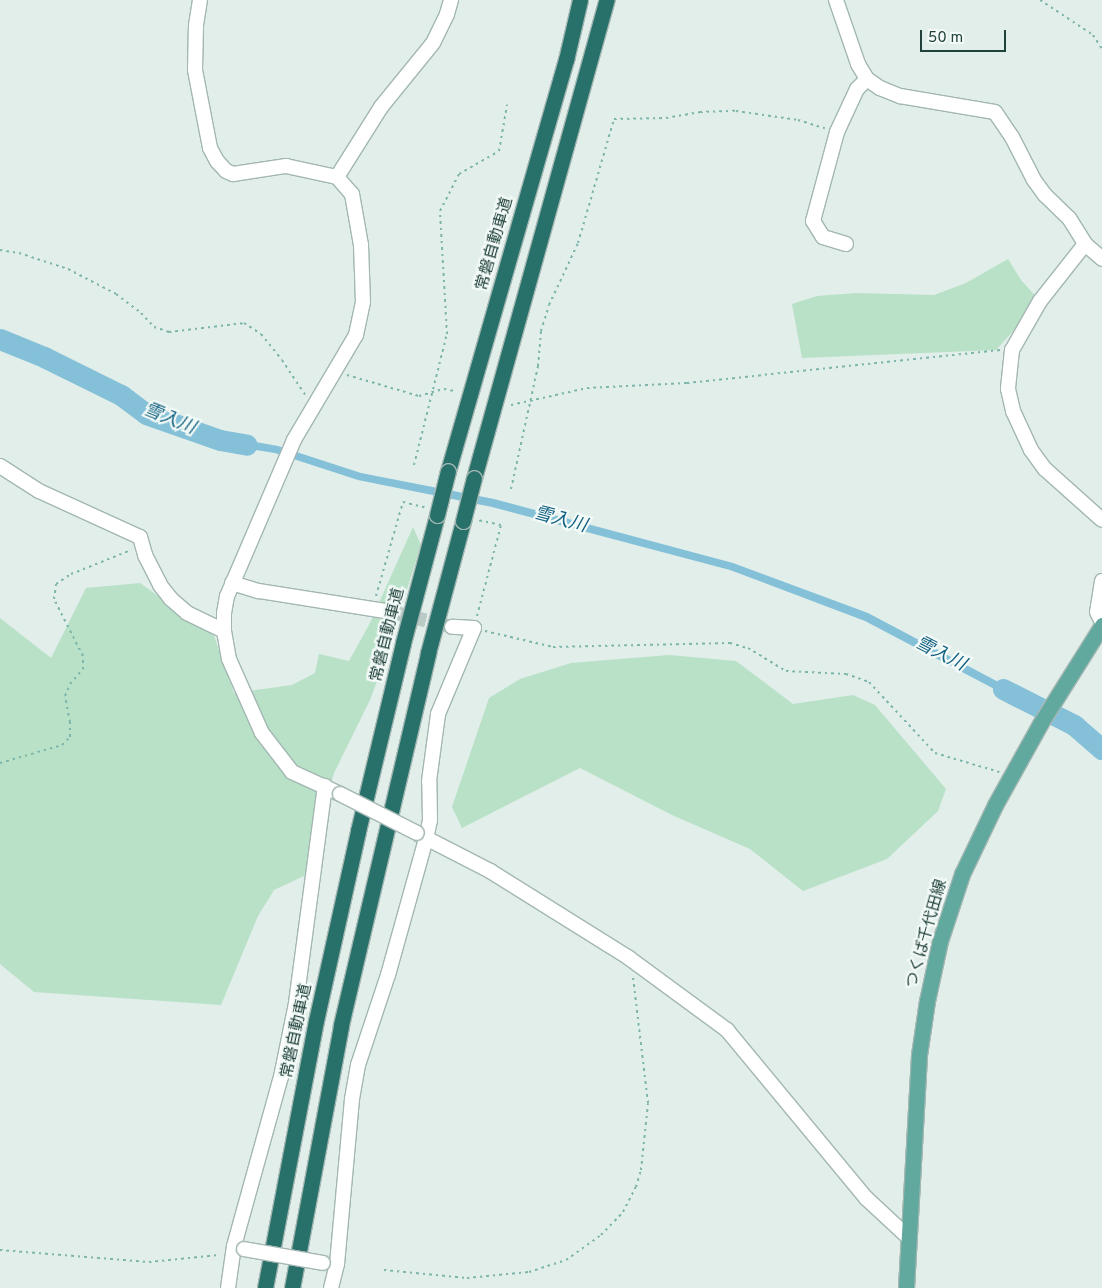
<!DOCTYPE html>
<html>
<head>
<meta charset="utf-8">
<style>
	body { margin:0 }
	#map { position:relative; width:1102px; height:1288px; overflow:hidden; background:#e1eeea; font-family:Overpass,"Noto Sans JP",sans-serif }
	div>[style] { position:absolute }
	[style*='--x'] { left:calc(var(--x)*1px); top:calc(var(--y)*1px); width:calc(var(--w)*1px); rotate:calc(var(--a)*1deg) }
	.green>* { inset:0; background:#b8e1c8 }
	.water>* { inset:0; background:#84c1d8 }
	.river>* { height:21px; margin:-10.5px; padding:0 10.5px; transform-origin:10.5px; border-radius:10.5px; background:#84c1d8 }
	.minor-tunnel>* { height:14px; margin-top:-7px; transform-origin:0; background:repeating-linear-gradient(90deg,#bacbc7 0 14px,transparent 0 21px) }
	.path>* { height:2px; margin-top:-1px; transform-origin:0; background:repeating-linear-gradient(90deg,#7eb5aa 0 2.5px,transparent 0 6.5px) }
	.roads { filter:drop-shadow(1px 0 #a3b7b2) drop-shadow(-1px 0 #a3b7b2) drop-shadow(0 1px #a3b7b2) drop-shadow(0 -1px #a3b7b2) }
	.minor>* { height:14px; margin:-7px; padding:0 7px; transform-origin:7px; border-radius:7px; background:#fff }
	.major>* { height:15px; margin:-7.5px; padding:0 7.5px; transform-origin:7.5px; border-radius:7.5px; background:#61a89f }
	.highway>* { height:15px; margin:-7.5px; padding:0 7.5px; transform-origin:7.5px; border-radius:7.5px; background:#28706a }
	.bridges { filter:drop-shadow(1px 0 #a3b7b2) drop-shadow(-1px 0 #a3b7b2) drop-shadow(0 1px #a3b7b2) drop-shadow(0 -1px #a3b7b2) }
	.minor-bridge>* { height:14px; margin:-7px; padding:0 7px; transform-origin:7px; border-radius:7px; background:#fff }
	.highway-bridge>* { height:15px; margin:-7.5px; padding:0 7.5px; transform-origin:7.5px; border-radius:7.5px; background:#28706a }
	span { translate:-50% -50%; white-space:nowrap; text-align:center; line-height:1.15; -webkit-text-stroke:4.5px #f3faf7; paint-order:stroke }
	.street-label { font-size:16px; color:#20413c }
	.water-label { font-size:18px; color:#136283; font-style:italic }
	.scale { position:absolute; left:920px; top:30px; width:86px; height:22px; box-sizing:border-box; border:2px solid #20413c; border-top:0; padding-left:6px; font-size:15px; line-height:18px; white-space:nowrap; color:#20413c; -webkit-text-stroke:4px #f3faf7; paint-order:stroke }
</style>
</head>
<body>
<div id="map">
	<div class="green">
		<i style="clip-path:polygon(1008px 259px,1021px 280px,1040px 301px,996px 350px,802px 358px,792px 304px,817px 296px,856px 293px,934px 295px,966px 283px)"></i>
		<i style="clip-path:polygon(413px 527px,421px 545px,384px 662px,370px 700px,334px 773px,306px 875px,274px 890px,258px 916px,221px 1005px,34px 992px,0 964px,0 618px,51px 658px,86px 588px,140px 583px,214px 636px,234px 693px,292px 685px,315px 673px,319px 654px,349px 661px,369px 625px)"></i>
		<i style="clip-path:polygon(669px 655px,736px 661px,793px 704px,853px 695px,875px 705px,946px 789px,938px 811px,887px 859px,803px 891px,750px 849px,672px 815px,580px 768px,462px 828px,452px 807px,489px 698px,520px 679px,571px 663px)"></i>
	</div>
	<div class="water">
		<i style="clip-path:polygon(222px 436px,278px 446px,361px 473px,494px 499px,733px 563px,868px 613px,1004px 685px,1029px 696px,1026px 704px,1000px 692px,865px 621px,730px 570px,492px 507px,358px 480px,275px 453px,219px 444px)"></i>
	</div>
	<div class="river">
		<i style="--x:0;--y:339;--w:48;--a:22.2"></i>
		<i style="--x:44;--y:357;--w:86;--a:26.3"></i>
		<i style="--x:121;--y:395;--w:31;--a:37"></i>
		<i style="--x:146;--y:414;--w:78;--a:19.4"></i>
		<i style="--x:220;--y:440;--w:27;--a:10"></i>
		<i style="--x:1003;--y:689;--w:80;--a:26.9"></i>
		<i style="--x:1074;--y:725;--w:37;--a:41"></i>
	</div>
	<div class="minor-tunnel">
		<i style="--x:392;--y:612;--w:62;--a:14"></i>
	</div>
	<div class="path">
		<i style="--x:1040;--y:0;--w:64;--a:33.4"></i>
		<i style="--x:1093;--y:35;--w:17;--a:57"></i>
		<i style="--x:0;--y:250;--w:19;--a:9"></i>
		<i style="--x:19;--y:253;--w:52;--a:18.1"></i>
		<i style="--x:68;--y:269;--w:54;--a:27.5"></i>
		<i style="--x:116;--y:294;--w:31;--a:37"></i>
		<i style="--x:141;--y:313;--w:19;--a:47"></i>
		<i style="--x:154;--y:327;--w:16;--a:18"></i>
		<i style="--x:169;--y:332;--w:76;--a:-6.8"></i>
		<i style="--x:244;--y:323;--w:20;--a:33"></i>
		<i style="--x:261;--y:334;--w:33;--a:51"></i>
		<i style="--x:282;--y:360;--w:43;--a:56.3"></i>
		<i style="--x:347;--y:375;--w:75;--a:16.3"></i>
		<i style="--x:419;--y:396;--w:26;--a:-16"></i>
		<i style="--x:444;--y:389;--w:11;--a:10"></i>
		<i style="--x:511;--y:405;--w:78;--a:-12.6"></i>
		<i style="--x:587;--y:388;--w:100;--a:-2.9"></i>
		<i style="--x:687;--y:383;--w:315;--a:-6"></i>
		<i style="--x:414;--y:465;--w:135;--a:-75.9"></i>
		<i style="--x:447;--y:334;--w:123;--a:-93.3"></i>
		<i style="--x:440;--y:211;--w:42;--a:-62.8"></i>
		<i style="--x:459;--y:174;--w:46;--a:-29.9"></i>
		<i style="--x:499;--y:151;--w:47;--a:-80.1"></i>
		<i style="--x:511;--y:489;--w:126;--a:-77.6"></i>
		<i style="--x:538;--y:366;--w:35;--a:-85"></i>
		<i style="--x:541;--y:331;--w:27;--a:-73"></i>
		<i style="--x:549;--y:305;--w:68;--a:-64.9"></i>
		<i style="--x:578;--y:243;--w:129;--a:-73.8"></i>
		<i style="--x:614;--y:119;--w:52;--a:-1.1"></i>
		<i style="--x:666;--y:118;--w:35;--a:-10"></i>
		<i style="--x:700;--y:112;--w:36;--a:-2"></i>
		<i style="--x:736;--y:111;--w:63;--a:8.3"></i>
		<i style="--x:798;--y:120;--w:28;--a:17"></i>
		<i style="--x:376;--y:596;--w:98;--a:-74"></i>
		<i style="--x:403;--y:502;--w:25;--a:14"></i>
		<i style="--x:477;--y:616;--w:94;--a:-75.2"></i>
		<i style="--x:501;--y:525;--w:25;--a:-168"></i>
		<i style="--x:485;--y:631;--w:70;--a:13.2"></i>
		<i style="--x:553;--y:647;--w:177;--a:-1.3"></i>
		<i style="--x:730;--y:643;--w:19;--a:16"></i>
		<i style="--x:748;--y:648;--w:44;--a:31.2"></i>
		<i style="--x:786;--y:671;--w:60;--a:2.9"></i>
		<i style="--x:846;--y:674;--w:24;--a:19"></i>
		<i style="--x:869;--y:682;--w:97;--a:47.1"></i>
		<i style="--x:935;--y:753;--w:67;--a:16.5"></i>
		<i style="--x:0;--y:763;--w:65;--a:-16.2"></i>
		<i style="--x:62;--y:745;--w:11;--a:-45"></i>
		<i style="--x:70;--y:737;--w:15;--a:-90"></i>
		<i style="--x:70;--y:722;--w:26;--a:-101"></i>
		<i style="--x:65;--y:696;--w:13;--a:-67"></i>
		<i style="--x:70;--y:684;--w:20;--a:-49"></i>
		<i style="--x:83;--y:669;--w:13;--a:-90"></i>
		<i style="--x:83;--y:656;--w:64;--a:-117"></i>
		<i style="--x:54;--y:599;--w:15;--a:-82"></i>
		<i style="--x:56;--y:584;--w:18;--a:-34"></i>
		<i style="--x:71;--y:574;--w:65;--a:-21.8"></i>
		<i style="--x:0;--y:1250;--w:149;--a:4.6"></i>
		<i style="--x:149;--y:1262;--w:70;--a:-5.7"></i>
		<i style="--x:384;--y:1270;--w:83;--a:5.5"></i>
		<i style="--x:467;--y:1278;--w:62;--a:-5.5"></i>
		<i style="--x:529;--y:1272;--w:39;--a:-18"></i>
		<i style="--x:566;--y:1260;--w:43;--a:-35.5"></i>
		<i style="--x:601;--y:1235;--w:32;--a:-46"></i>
		<i style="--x:623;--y:1212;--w:28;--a:-63"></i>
		<i style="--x:636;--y:1187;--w:18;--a:-74"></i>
		<i style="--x:641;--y:1170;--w:67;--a:-84"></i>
		<i style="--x:648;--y:1103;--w:126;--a:-96.8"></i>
	</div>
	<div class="roads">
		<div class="minor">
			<i style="--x:200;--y:0;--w:25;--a:99"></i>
			<i style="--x:196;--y:25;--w:45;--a:91.3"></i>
			<i style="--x:195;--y:70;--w:79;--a:79.1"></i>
			<i style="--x:210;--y:148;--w:15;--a:62"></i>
			<i style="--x:217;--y:161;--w:13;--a:48"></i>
			<i style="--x:226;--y:171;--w:8;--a:23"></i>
			<i style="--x:233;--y:174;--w:54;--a:-8.6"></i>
			<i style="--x:286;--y:166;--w:52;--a:12.2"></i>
			<i style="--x:337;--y:177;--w:23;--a:49"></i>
			<i style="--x:352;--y:194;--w:52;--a:80"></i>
			<i style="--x:361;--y:245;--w:57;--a:88"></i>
			<i style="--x:363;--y:302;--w:34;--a:102"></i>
			<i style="--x:356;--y:335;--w:122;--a:120.6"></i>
			<i style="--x:294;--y:440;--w:170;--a:113.2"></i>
			<i style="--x:227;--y:596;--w:17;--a:100"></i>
			<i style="--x:224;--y:613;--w:18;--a:90"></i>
			<i style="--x:224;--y:631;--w:28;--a:80"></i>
			<i style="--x:229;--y:659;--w:81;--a:66"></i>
			<i style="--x:262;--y:733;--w:49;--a:52.4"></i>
			<i style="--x:292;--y:772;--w:53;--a:24.6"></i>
			<i style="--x:836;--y:0;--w:68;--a:71"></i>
			<i style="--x:858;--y:64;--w:17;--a:59"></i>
			<i style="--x:867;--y:79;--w:16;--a:35"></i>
			<i style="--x:880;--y:88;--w:22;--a:22"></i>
			<i style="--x:900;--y:96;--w:96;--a:9.6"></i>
			<i style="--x:995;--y:112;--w:30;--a:56"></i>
			<i style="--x:1012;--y:137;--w:48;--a:62.9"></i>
			<i style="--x:1034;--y:180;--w:19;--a:54"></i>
			<i style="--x:1045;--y:195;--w:33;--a:44"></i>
			<i style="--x:1069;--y:218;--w:31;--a:58"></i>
			<i style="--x:1085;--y:244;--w:23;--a:41"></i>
			<i style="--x:337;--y:177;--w:83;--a:-57.8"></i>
			<i style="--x:381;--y:107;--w:82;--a:-50.9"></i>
			<i style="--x:433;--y:43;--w:32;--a:-64"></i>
			<i style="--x:447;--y:14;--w:15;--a:-74"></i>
			<i style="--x:846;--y:244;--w:24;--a:-163"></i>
			<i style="--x:823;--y:237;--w:19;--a:-122"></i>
			<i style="--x:813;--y:221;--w:92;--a:-74.9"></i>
			<i style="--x:837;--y:132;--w:47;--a:-65.1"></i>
			<i style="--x:857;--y:89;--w:14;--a:-45"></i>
			<i style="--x:1085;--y:244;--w:73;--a:128.3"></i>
			<i style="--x:1040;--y:301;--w:56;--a:119.7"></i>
			<i style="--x:1012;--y:350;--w:39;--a:96"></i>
			<i style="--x:1008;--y:389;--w:23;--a:77"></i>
			<i style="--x:1013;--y:411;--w:43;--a:65.2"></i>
			<i style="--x:1031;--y:450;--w:24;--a:54"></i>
			<i style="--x:1045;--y:469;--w:76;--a:41.8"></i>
			<i style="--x:0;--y:466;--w:46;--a:32.7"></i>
			<i style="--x:39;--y:491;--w:111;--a:24.5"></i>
			<i style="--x:140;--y:537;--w:19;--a:74"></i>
			<i style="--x:145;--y:555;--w:34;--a:63"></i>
			<i style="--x:160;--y:585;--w:18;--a:52"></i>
			<i style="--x:171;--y:599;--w:21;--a:41"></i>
			<i style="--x:187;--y:613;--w:41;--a:25.9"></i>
			<i style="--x:1102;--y:581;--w:31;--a:99"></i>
			<i style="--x:1097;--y:612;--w:11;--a:63"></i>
			<i style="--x:232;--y:583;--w:28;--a:17"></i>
			<i style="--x:259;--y:591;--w:135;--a:9"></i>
			<i style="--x:420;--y:835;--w:79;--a:27.2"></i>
			<i style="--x:490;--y:871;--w:164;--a:32"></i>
			<i style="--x:629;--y:958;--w:122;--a:36.3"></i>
			<i style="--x:727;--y:1030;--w:218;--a:50.4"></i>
			<i style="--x:866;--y:1198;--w:59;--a:42.9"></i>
			<i style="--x:228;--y:1288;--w:42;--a:-81.9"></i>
			<i style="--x:234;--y:1246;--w:175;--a:-74.5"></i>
			<i style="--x:281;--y:1077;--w:76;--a:-78.5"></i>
			<i style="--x:296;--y:1003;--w:219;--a:-82.4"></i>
			<i style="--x:331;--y:1288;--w:25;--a:-76"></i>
			<i style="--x:337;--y:1264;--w:166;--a:-84.8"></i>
			<i style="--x:352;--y:1099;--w:35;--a:-80"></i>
			<i style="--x:358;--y:1065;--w:95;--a:-71.6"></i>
			<i style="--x:388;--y:975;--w:141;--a:-74.4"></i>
			<i style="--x:426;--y:839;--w:19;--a:-78"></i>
			<i style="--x:430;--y:820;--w:39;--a:-91"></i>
			<i style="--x:429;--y:781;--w:68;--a:-82.3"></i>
			<i style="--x:438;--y:714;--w:93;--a:-67.3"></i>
			<i style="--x:474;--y:628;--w:22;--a:-177"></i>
		</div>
		<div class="major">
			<i style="--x:906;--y:1288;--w:233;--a:-86.8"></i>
			<i style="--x:919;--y:1055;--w:55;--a:-81.6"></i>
			<i style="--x:927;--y:1001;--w:61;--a:-77.8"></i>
			<i style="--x:940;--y:941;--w:71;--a:-71.8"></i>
			<i style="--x:962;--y:874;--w:76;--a:-64.4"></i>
			<i style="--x:995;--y:805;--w:93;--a:-60.9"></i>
			<i style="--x:1040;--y:724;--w:117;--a:-57.9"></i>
		</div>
		<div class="highway">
			<i style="--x:448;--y:471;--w:428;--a:-74"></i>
			<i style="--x:566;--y:60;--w:62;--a:-76.9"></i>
			<i style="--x:474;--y:478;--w:496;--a:-74.5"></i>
			<i style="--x:265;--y:1288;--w:272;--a:-79.2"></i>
			<i style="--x:316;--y:1021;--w:195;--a:-77.5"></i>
			<i style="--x:358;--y:831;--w:193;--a:-76.5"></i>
			<i style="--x:403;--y:643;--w:132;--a:-75.1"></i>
			<i style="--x:292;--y:1288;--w:268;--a:-79.4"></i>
			<i style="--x:341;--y:1025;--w:382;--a:-76.8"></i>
			<i style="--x:428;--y:653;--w:137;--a:-75.1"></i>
		</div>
	</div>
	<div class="bridges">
		<div class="minor-bridge">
			<i style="--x:340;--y:794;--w:86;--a:26.9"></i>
			<i style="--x:244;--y:1249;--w:80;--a:10"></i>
		</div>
		<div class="highway-bridge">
			<i style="--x:437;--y:515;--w:45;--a:-76"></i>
			<i style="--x:463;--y:521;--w:44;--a:-75.7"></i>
		</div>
	</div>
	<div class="street-label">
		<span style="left:495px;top:244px;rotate:-74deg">常磐自動車道</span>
		<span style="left:388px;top:635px;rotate:-76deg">常磐自動車道</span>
		<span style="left:927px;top:934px;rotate:-74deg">つくば千代田線</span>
		<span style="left:297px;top:1031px;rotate:-78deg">常磐自動車道</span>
	</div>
	<div class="water-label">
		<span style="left:169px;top:420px;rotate:22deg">雪入川</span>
		<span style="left:560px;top:521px;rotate:15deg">雪入川</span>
		<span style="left:940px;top:655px;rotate:27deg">雪入川</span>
	</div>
	<div class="scale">50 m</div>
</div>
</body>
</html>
